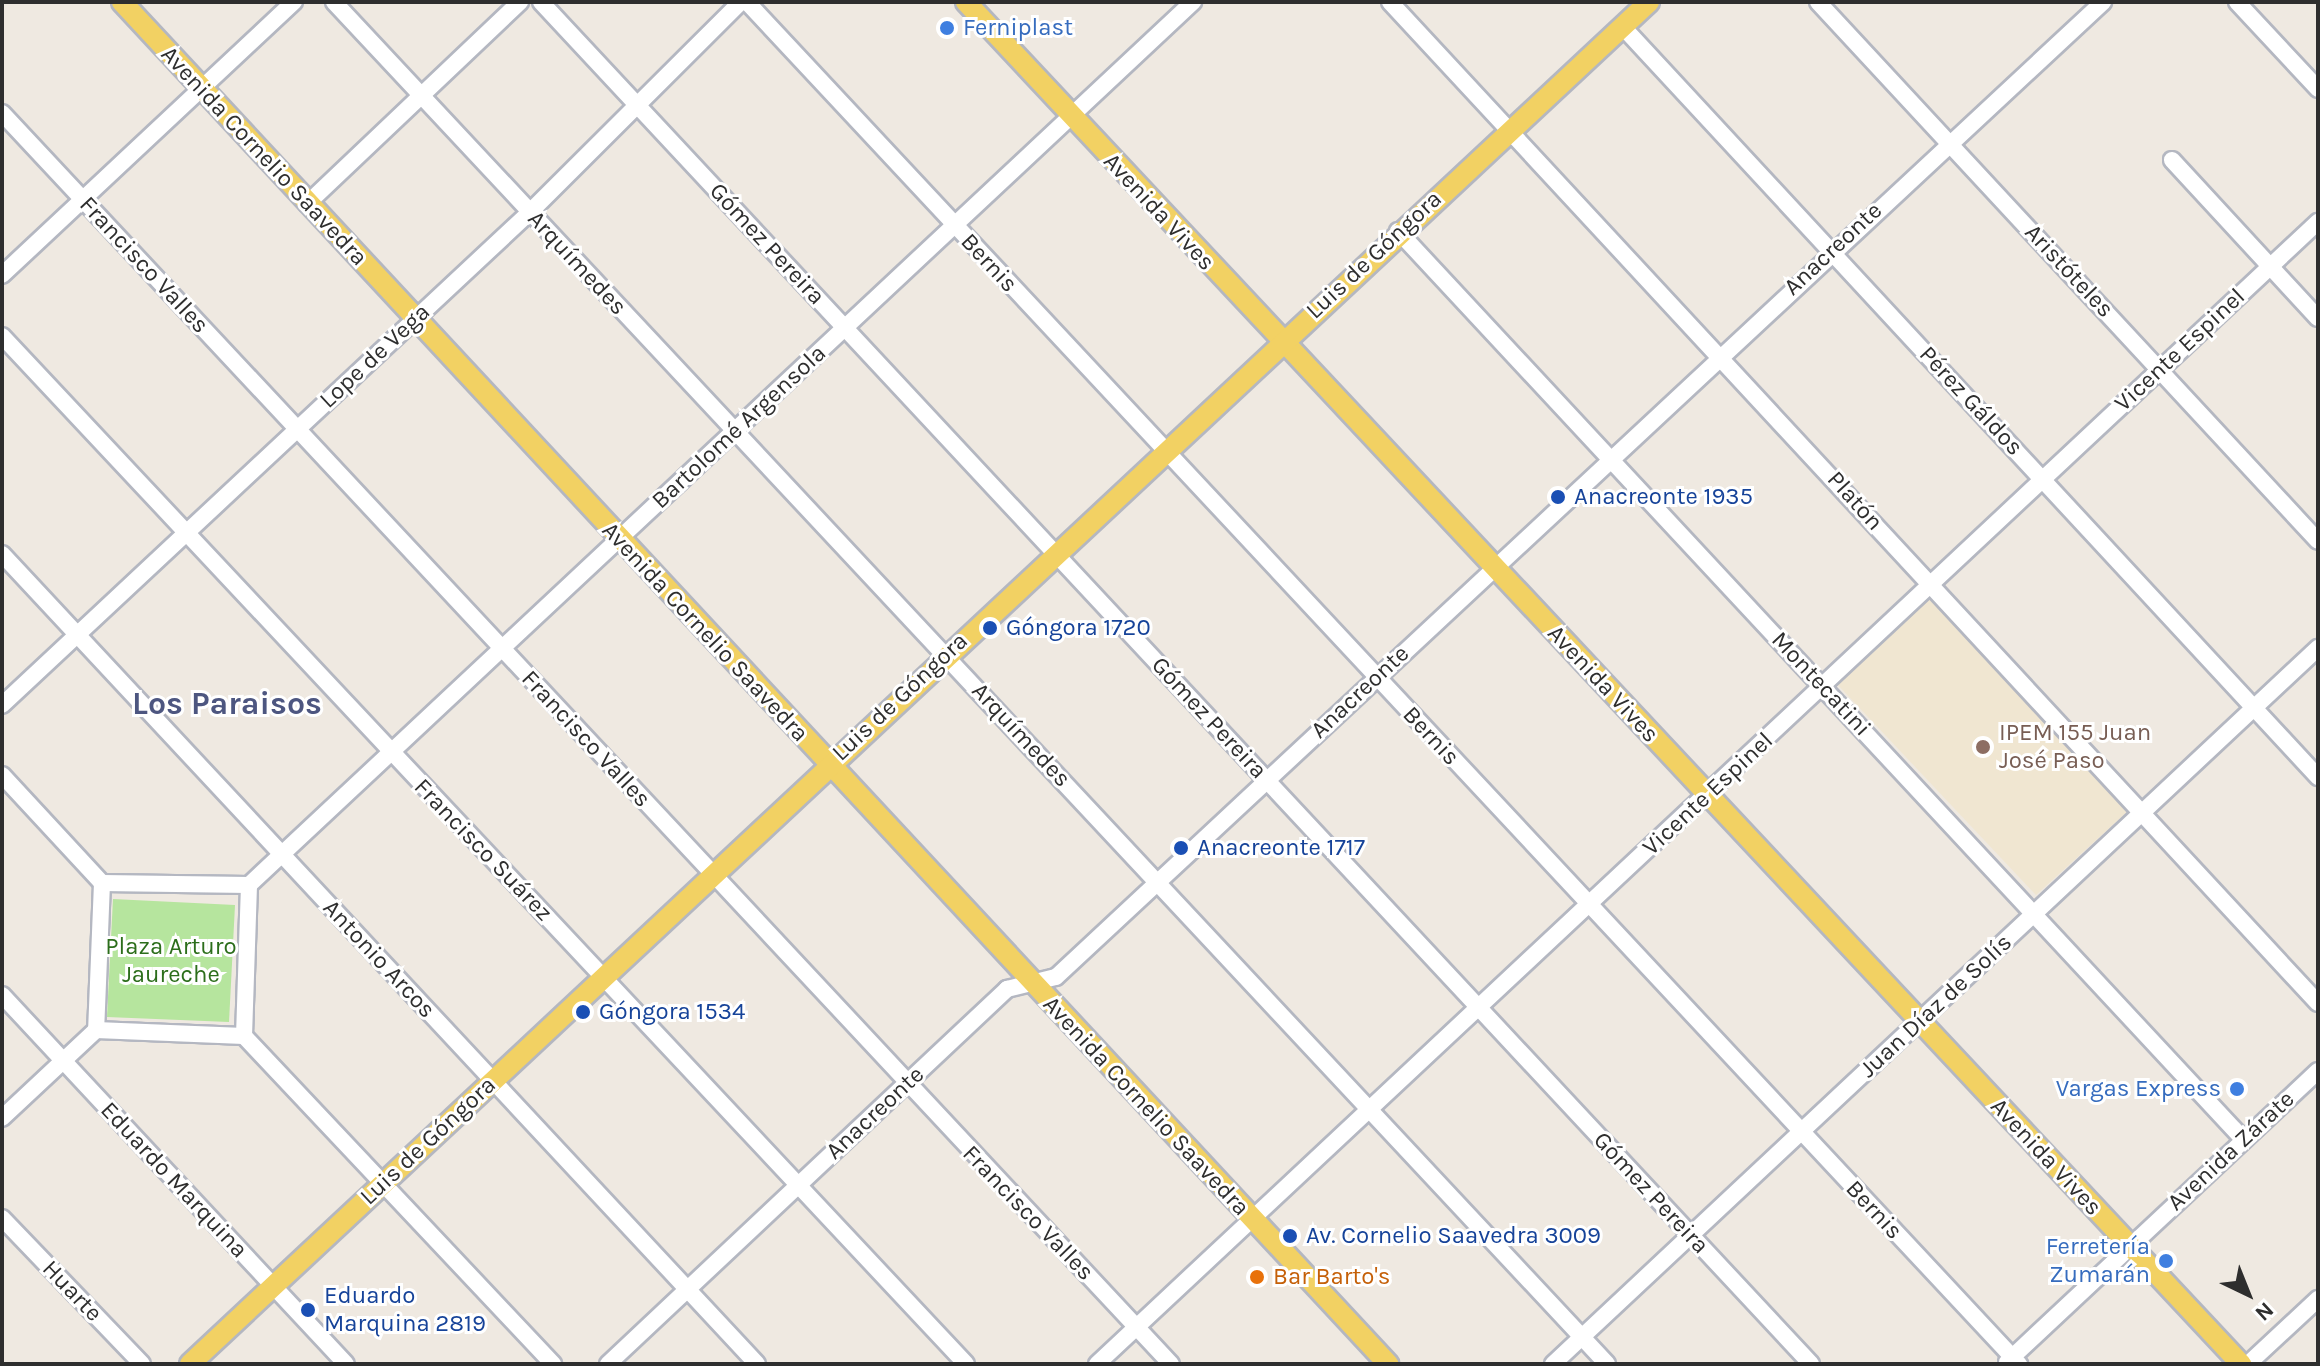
<!DOCTYPE html>
<html>
<head>
<meta charset="utf-8">
<style>
	body { margin:0 }
	#map { position:relative; width:2320px; height:1366px; overflow:hidden; background:#efe9e1; font-family:Karla,sans-serif }
	div>[style] { position:absolute }
	[style*='--x'] { left:calc(var(--x)*1px); top:calc(var(--y)*1px); width:calc(var(--w)*1px); rotate:calc(var(--a)*1deg) }
	.education>* { inset:0; background:#f0e6d1 }
	.green>* { inset:0; background:#b6e59e }
	.roads { filter:drop-shadow(2px 0 #b4b7c1) drop-shadow(-2px 0 #b4b7c1) drop-shadow(0 2px #b4b7c1) drop-shadow(0 -2px #b4b7c1) }
	.minor>* { height:16px; margin:-8px; padding:0 8px; transform-origin:8px; border-radius:8px; background:#fff }
	.major>* { height:20px; margin:-10px; padding:0 10px; transform-origin:10px; border-radius:10px; background:#f2d163 }
	.dots>* { width:22px; height:22px; translate:-50% -50%; box-sizing:border-box; border:4px solid #fff; border-radius:50% }
	span { translate:-50% -50%; white-space:nowrap; text-align:center; line-height:1.15; -webkit-text-stroke:6px #fff; paint-order:stroke }
	.shop-label { font-size:24px; color:#366cbe }
	.left { translate:0 -50%; text-align:left }
	.right { translate:-100% -50%; text-align:right }
	.street-label { font-size:24px; color:#2e2e2e }
	.transit-label { font-size:24px; color:#164399 }
	.education-label { font-size:24px; color:#785e54 }
	.park-label { font-size:24px; color:#2c6e1b }
	.food-label { font-size:24px; color:#c56008 }
	.district-label { font-size:32px; color:#4d5680; font-weight:700 }
	.frame { position:absolute; inset:0; border:4px solid #2e2e2e; pointer-events:none }
	.north { position:absolute; left:2208px; top:1254px; width:80px; height:80px; -webkit-text-stroke:6px #fff; paint-order:stroke; rotate:137deg; font-size:22px; font-weight:700; line-height:32px; text-align:center; color:#2e2e2e }
	.north::after { content:''; display:block; margin:auto; width:28px; height:36px; background:#2e2e2e; clip-path:polygon(50% 0,100% 100%,50% 72%,0 100%) }
</style>
</head>
<body>
<div id="map">
	<div class="education">
		<i style="clip-path:polygon(1929px 594px,2128px 811px,2036px 895px,1836px 683px)"></i>
	</div>
	<div class="green">
		<i style="clip-path:polygon(113px 899px,235px 905px,229px 1022px,107px 1017px)"></i>
	</div>
	<div class="roads">
		<div class="minor">
			<i style="--x:334;--y:2;--w:1864;--a:46.93"></i>
			<i style="--x:541;--y:2;--w:1862;--a:47"></i>
			<i style="--x:747;--y:2;--w:1864;--a:46.96"></i>
			<i style="--x:1390;--y:2;--w:1365;--a:47.17"></i>
			<i style="--x:1818;--y:2;--w:735;--a:47.15"></i>
			<i style="--x:2237;--y:2;--w:119;--a:47"></i>
			<i style="--x:1623;--y:27;--w:1023;--a:47.18"></i>
			<i style="--x:2;--y:113;--w:1712;--a:46.94"></i>
			<i style="--x:2172;--y:160;--w:215;--a:47.3"></i>
			<i style="--x:307;--y:204;--w:294;--a:-43.5"></i>
			<i style="--x:1398;--y:231;--w:1240;--a:47.06"></i>
			<i style="--x:2;--y:275;--w:400;--a:-43.1"></i>
			<i style="--x:2;--y:336;--w:1409;--a:46.84"></i>
			<i style="--x:2;--y:554;--w:1107;--a:47.01"></i>
			<i style="--x:2;--y:705;--w:722;--a:-43.04"></i>
			<i style="--x:530;--y:212;--w:298;--a:-44.9"></i>
			<i style="--x:2;--y:775;--w:147;--a:47.2"></i>
			<i style="--x:102;--y:883;--w:147;--a:92.3"></i>
			<i style="--x:102;--y:883;--w:147;--a:0.8"></i>
			<i style="--x:249;--y:885;--w:1293;--a:-43.09"></i>
			<i style="--x:2;--y:995;--w:504;--a:47.01"></i>
			<i style="--x:96;--y:1030;--w:148;--a:2.3"></i>
			<i style="--x:244;--y:1036;--w:451;--a:46.7"></i>
			<i style="--x:244;--y:1036;--w:151;--a:-88.1"></i>
			<i style="--x:2;--y:1118;--w:129;--a:-43.1"></i>
			<i style="--x:2;--y:1218;--w:202;--a:46.2"></i>
			<i style="--x:2007;--y:1362;--w:426;--a:-43.1"></i>
			<i style="--x:608;--y:1364;--w:548;--a:-43.22"></i>
			<i style="--x:1007;--y:989;--w:50;--a:-13.8"></i>
			<i style="--x:1056;--y:977;--w:1431;--a:-42.96"></i>
			<i style="--x:1097;--y:1364;--w:1672;--a:-43.09"></i>
			<i style="--x:1553;--y:1364;--w:1048;--a:-43.11"></i>
			<i style="--x:2248;--y:1364;--w:96;--a:-42.9"></i>
		</div>
		<div class="major">
			<i style="--x:122;--y:2;--w:1860;--a:47.09"></i>
			<i style="--x:966;--y:2;--w:1866;--a:46.89"></i>
			<i style="--x:190;--y:1364;--w:1996;--a:-43.03"></i>
		</div>
	</div>
	<div class="dots">
		<i style="left:947px;top:28px;background:#3f7fe0"></i>
		<i style="left:1558px;top:497px;background:#1a4fb4"></i>
		<i style="left:990px;top:628px;background:#1a4fb4"></i>
		<i style="left:1983px;top:747px;background:#8d6e63"></i>
		<i style="left:1181px;top:848px;background:#1a4fb4"></i>
		<i style="left:583px;top:1012px;background:#1a4fb4"></i>
		<i style="left:2237px;top:1089px;background:#3f7fe0"></i>
		<i style="left:1290px;top:1236px;background:#1a4fb4"></i>
		<i style="left:2166px;top:1261px;background:#3f7fe0"></i>
		<i style="left:1257px;top:1277px;background:#e8710a"></i>
		<i style="left:308px;top:1310px;background:#1a4fb4"></i>
	</div>
	<div class="shop-label">
		<span class="left" style="left:963px;top:28px">Ferniplast</span>
		<span class="right" style="left:2221px;top:1089px">Vargas Express</span>
		<span class="right" style="left:2150px;top:1261px">Ferretería<br>Zumarán</span>
	</div>
	<div class="street-label">
		<span style="left:264px;top:156px;rotate:47deg">Avenida Cornelio Saavedra</span>
		<span style="left:1159px;top:212px;rotate:47deg">Avenida Vives</span>
		<span style="left:767px;top:244px;rotate:47deg">Gómez Pereira</span>
		<span style="left:1833px;top:249px;rotate:-43deg">Anacreonte</span>
		<span style="left:1374px;top:255px;rotate:-43deg">Luis de Góngora</span>
		<span style="left:577px;top:263px;rotate:47deg">Arquímedes</span>
		<span style="left:989px;top:263px;rotate:47deg">Bernis</span>
		<span style="left:144px;top:265px;rotate:47deg">Francisco Valles</span>
		<span style="left:2069px;top:271px;rotate:47deg">Aristóteles</span>
		<span style="left:2180px;top:350px;rotate:-43deg">Vicente Espinel</span>
		<span style="left:375px;top:356px;rotate:-43deg">Lope de Vega</span>
		<span style="left:1971px;top:401px;rotate:47deg">Pérez Gáldos</span>
		<span style="left:739px;top:427px;rotate:-43deg">Bartolomé Argensola</span>
		<span style="left:1855px;top:501px;rotate:48deg">Platón</span>
		<span style="left:705px;top:632px;rotate:47deg">Avenida Cornelio Saavedra</span>
		<span style="left:1603px;top:684px;rotate:47deg">Avenida Vives</span>
		<span style="left:1821px;top:684px;rotate:47deg">Montecatini</span>
		<span style="left:1360px;top:692px;rotate:-43deg">Anacreonte</span>
		<span style="left:900px;top:697px;rotate:-43deg">Luis de Góngora</span>
		<span style="left:1209px;top:718px;rotate:47deg">Gómez Pereira</span>
		<span style="left:1021px;top:735px;rotate:47deg">Arquímedes</span>
		<span style="left:1431px;top:736px;rotate:47deg">Bernis</span>
		<span style="left:586px;top:739px;rotate:47deg">Francisco Valles</span>
		<span style="left:1708px;top:794px;rotate:-43deg">Vicente Espinel</span>
		<span style="left:483px;top:850px;rotate:46deg">Francisco Suárez</span>
		<span style="left:379px;top:959px;rotate:47deg">Antonio Arcos</span>
		<span style="left:1936px;top:1006px;rotate:-43deg">Juan Díaz de Solís</span>
		<span style="left:1146px;top:1106px;rotate:47deg">Avenida Cornelio Saavedra</span>
		<span style="left:875px;top:1113px;rotate:-43deg">Anacreonte</span>
		<span style="left:428px;top:1141px;rotate:-43deg">Luis de Góngora</span>
		<span style="left:2231px;top:1151px;rotate:-43deg">Avenida Zárate</span>
		<span style="left:2046px;top:1157px;rotate:47deg">Avenida Vives</span>
		<span style="left:174px;top:1180px;rotate:47deg">Eduardo Marquina</span>
		<span style="left:1651px;top:1193px;rotate:47deg">Gómez Pereira</span>
		<span style="left:1874px;top:1210px;rotate:47deg">Bernis</span>
		<span style="left:1028px;top:1213px;rotate:46deg">Francisco Valles</span>
		<span style="left:72px;top:1291px;rotate:46deg">Huarte</span>
	</div>
	<div class="transit-label">
		<span class="left" style="left:1574px;top:497px">Anacreonte 1935</span>
		<span class="left" style="left:1006px;top:628px">Góngora 1720</span>
		<span class="left" style="left:1197px;top:848px">Anacreonte 1717</span>
		<span class="left" style="left:599px;top:1012px">Góngora 1534</span>
		<span class="left" style="left:1306px;top:1236px">Av. Cornelio Saavedra 3009</span>
		<span class="left" style="left:324px;top:1310px">Eduardo<br>Marquina 2819</span>
	</div>
	<div class="education-label">
		<span class="left" style="left:1999px;top:747px">IPEM 155 Juan<br>José Paso</span>
	</div>
	<div class="park-label">
		<span style="left:171px;top:961px">Plaza Arturo<br>Jaureche</span>
	</div>
	<div class="food-label">
		<span class="left" style="left:1273px;top:1277px">Bar Barto's</span>
	</div>
	<div class="district-label">
		<span style="left:227px;top:704px">Los Paraisos</span>
	</div>
	<div class="frame"></div>
	<div class="north">N</div>
</div>
</body>
</html>
